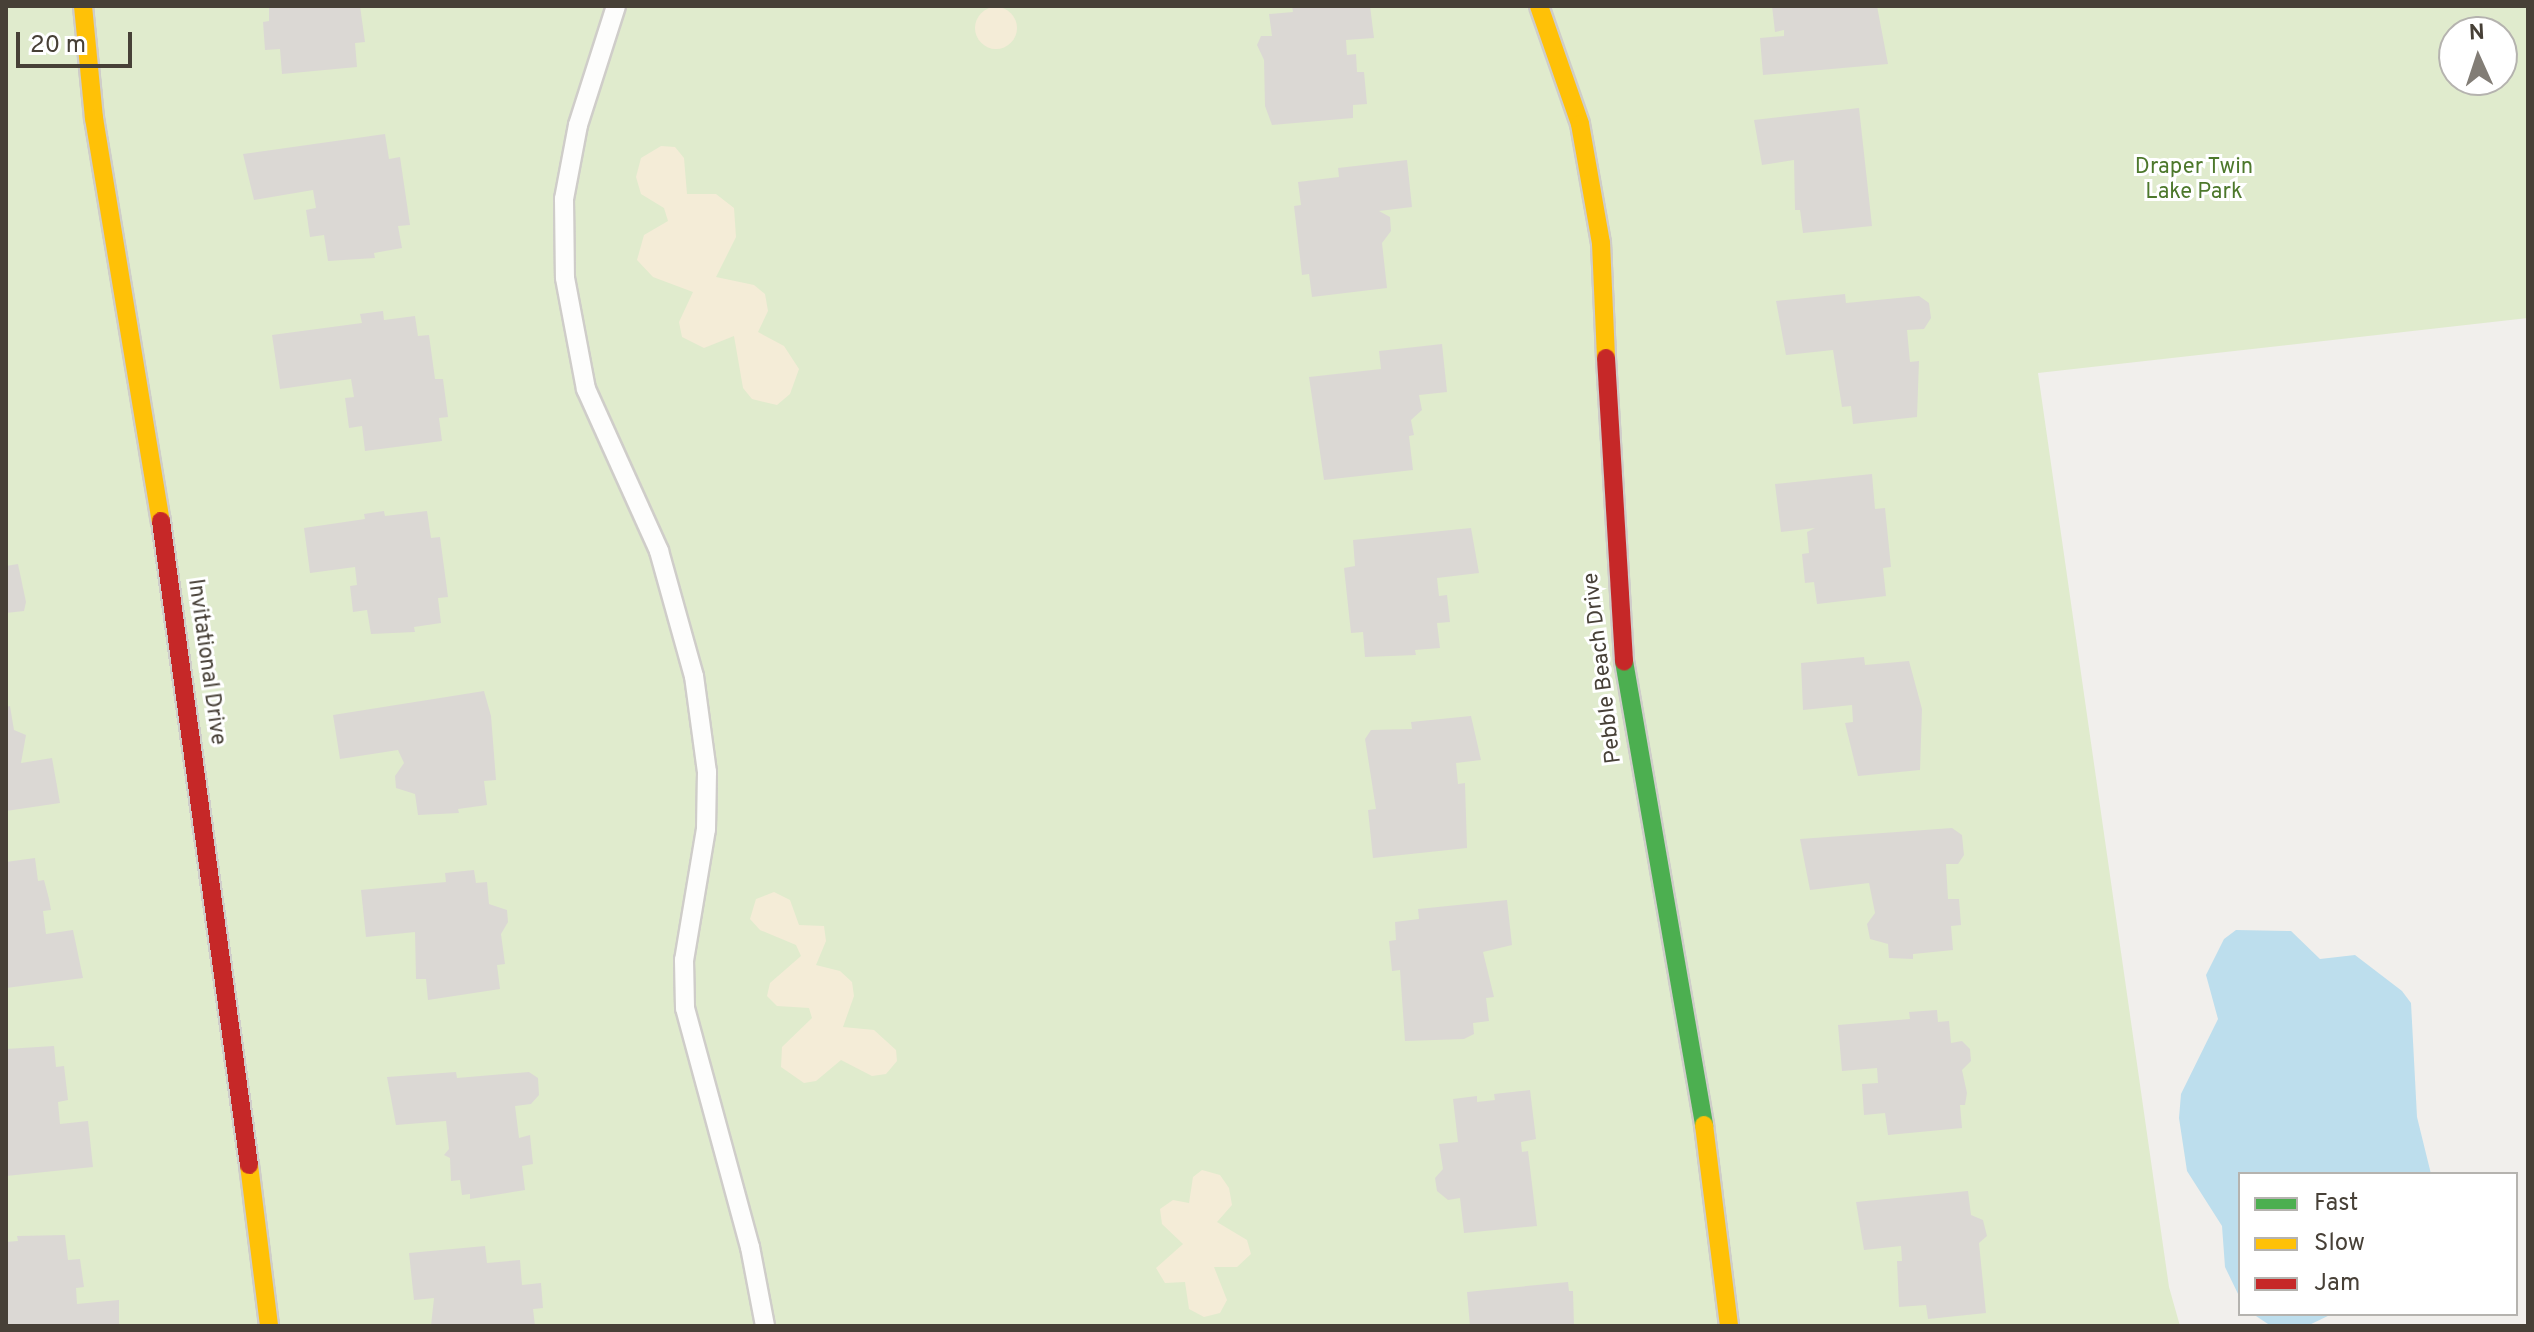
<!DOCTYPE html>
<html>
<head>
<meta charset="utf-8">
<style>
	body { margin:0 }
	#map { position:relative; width:2534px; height:1332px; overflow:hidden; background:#f1efec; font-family:Overpass,sans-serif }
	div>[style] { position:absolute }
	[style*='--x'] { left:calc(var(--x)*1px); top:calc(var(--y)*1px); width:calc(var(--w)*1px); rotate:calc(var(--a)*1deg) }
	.green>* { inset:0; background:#e0ebcd }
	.sand>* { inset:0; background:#f4ecd7 }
	.round { border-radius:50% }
	.water>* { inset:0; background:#bddeed }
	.building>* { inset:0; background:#dbd8d4 }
	.roads { filter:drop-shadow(2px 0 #cfcdc9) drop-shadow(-2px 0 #cfcdc9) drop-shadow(0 2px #cfcdc9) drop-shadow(0 -2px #cfcdc9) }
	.lane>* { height:18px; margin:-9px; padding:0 9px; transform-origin:9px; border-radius:9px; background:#fdfdfc }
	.fast>* { height:18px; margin:-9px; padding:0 9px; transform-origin:9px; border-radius:9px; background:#4caf50 }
	.slow>* { height:18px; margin:-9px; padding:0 9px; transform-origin:9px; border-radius:9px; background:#ffc107 }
	.jam>* { height:18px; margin:-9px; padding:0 9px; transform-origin:9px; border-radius:9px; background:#c62828 }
	span { translate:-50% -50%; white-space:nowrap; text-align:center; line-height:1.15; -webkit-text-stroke:6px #fff; paint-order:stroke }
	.park-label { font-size:22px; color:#4d782c }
	.street-label { font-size:22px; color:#474037 }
	.frame { position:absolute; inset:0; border:8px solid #474037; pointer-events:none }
	.legend { position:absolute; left:2238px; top:1172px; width:280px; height:144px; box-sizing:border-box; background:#fff; border:2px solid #b5b3af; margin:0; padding:10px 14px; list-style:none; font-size:24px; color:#474037 }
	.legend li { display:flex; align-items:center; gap:16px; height:40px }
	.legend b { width:40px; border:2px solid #b5b3af }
	.north { position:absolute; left:2438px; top:16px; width:80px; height:80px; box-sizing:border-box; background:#fff; border:2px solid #b5b3af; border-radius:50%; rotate:357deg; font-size:22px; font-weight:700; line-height:32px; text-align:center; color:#474037 }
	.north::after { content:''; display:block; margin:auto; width:28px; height:36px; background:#827d76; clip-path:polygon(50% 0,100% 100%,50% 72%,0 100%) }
	.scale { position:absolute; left:16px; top:32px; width:116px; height:36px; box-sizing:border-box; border:4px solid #474037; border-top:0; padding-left:10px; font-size:24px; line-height:28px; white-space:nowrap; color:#474037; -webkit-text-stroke:6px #fff; paint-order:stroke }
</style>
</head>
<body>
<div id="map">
	<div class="green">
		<i style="clip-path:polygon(evenodd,6px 6px,2528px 6px,2528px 318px,2038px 373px,2169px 1287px,2180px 1326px,6px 1326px,6px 6px,2454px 32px,2502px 32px,2502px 80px,2454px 80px,2454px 32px)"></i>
	</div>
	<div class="sand">
		<i class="round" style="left:975px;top:7px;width:42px;height:42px"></i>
		<i style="clip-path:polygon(661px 146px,675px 147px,684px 158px,687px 194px,716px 194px,734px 208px,736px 237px,716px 277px,754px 285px,765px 294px,768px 311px,758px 332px,784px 346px,799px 369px,790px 394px,777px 405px,752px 399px,743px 388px,734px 336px,704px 348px,682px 337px,679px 322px,693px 292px,653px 277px,637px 260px,644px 235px,668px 221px,664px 208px,641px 194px,636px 177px,641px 158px)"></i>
		<i style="clip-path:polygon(774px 892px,790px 900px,799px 925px,824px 926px,826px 941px,816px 965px,840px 971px,852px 982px,854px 996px,843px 1027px,874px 1030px,896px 1050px,897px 1061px,886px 1074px,872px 1076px,841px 1060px,816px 1081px,804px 1083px,781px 1067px,782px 1047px,812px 1018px,809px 1008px,777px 1006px,767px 996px,770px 983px,801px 956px,796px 945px,760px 930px,750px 919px,756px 899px)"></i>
		<i style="clip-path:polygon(1202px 1170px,1220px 1175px,1229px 1188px,1232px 1205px,1217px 1222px,1247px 1240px,1251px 1254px,1237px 1267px,1214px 1267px,1227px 1300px,1220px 1313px,1204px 1317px,1189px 1309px,1185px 1282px,1165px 1283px,1156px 1268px,1183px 1244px,1162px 1224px,1160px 1209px,1173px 1200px,1189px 1203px,1193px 1177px)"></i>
	</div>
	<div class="water">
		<i style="clip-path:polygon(2236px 930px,2291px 931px,2320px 959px,2355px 955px,2402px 991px,2411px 1003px,2417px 1117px,2431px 1174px,2240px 1174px,2240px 1298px,2225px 1267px,2222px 1226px,2187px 1171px,2179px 1118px,2181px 1094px,2218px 1019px,2206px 975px,2224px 939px)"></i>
		<i style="clip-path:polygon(2253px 1314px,2332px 1314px,2307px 1326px,2271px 1326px)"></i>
	</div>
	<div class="building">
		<i style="clip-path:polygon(269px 6px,360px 6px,365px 42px,355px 43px,357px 67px,282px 74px,280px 49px,265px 50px,263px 22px,269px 21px)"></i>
		<i style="clip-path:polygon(1292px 6px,1370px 6px,1374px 38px,1346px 40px,1347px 55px,1356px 54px,1357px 72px,1364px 72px,1367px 104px,1353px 105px,1353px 118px,1272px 125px,1265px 106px,1264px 60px,1257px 45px,1261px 36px,1272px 36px,1269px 14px,1293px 12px)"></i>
		<i style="clip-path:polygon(1772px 6px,1877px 6px,1888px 64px,1763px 75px,1760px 38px,1784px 36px,1784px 30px,1775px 32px)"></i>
		<i style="clip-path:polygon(1859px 108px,1872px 226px,1803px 233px,1800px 210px,1795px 210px,1794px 160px,1762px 165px,1754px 120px)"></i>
		<i style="clip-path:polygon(385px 134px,389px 159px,400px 157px,410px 225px,398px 226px,402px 248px,374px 253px,375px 258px,328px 261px,324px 235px,310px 237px,306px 210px,316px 208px,313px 190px,254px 200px,243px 154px)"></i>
		<i style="clip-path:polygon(1407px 160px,1412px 207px,1379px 211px,1390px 217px,1391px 231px,1382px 243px,1387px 288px,1312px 297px,1309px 274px,1302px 275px,1294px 206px,1301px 205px,1298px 182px,1339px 177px,1338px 168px)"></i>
		<i style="clip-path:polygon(1845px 294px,1846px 303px,1919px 296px,1929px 303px,1931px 318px,1924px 329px,1907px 330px,1910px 362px,1919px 361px,1917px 417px,1853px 424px,1851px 406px,1842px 407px,1833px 350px,1786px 355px,1776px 301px)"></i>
		<i style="clip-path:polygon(383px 311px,384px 320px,415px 316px,418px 336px,429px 335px,435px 379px,443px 379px,448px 417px,439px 418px,442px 441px,365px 451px,362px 426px,349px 428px,345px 398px,354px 397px,351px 379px,280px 389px,272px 335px,362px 323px,360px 314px)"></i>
		<i style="clip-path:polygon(1442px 344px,1447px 392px,1419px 395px,1422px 410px,1411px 420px,1414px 435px,1409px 436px,1413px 470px,1324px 480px,1309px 377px,1381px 369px,1379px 351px)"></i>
		<i style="clip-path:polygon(1872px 474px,1875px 509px,1885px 508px,1891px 567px,1883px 568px,1886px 596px,1817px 604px,1814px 582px,1805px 583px,1802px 554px,1809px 553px,1807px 532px,1815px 528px,1781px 532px,1775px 484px)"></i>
		<i style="clip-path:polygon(384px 511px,385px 516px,427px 511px,431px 538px,440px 537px,448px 597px,438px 598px,441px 623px,414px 627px,415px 632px,371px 634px,367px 610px,353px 612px,350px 586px,357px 585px,355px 567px,310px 573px,304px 528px,365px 519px,364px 514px)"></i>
		<i style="clip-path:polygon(1471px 528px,1479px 573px,1437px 578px,1439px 596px,1447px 595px,1450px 622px,1437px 623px,1440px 648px,1415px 650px,1416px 655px,1365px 657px,1363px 632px,1351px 633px,1344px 568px,1355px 566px,1353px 540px)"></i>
		<i style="clip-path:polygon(18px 564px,26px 602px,24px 611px,6px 613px,6px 566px)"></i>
		<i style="clip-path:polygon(1864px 657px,1865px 665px,1909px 661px,1922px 709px,1920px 770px,1858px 776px,1845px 723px,1853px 722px,1852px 705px,1803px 710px,1801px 663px)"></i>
		<i style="clip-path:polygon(484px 691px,491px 716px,496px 780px,484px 781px,487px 805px,458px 809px,459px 813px,418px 815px,415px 794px,396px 788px,395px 776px,404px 763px,398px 750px,340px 759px,333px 715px)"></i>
		<i style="clip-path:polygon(10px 706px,14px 730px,26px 735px,21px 763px,52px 758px,60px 803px,6px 811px,6px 707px)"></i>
		<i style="clip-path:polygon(1471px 716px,1481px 760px,1456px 763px,1458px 784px,1465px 783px,1467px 848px,1373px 858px,1368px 810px,1376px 809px,1365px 739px,1371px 730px,1412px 729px,1411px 722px)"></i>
		<i style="clip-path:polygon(1952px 828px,1962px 835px,1964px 855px,1958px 864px,1946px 864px,1948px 899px,1959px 899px,1961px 925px,1951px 926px,1953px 950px,1913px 954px,1913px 959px,1889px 958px,1888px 944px,1870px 939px,1867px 924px,1875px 913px,1869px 883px,1810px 890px,1800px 839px)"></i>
		<i style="clip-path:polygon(35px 858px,38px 881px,44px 880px,49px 899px,51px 910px,43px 911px,46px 934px,73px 930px,83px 978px,6px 988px,6px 862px)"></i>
		<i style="clip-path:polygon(474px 870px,476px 883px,487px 882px,489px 904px,507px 910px,508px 922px,501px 934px,505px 964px,497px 965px,500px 989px,428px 1000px,426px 979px,416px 979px,415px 932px,366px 937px,361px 890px,446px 882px,445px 873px)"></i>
		<i style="clip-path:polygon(1507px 900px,1512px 945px,1483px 952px,1494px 997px,1486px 998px,1489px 1021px,1473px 1023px,1474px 1034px,1464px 1039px,1405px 1041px,1400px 970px,1392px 971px,1389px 941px,1396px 940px,1395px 922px,1419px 919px,1418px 909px)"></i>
		<i style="clip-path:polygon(1937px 1010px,1938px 1022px,1949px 1021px,1951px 1043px,1962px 1041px,1970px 1049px,1971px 1061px,1962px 1070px,1967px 1093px,1965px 1105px,1960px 1105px,1962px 1128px,1888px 1135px,1885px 1113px,1864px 1115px,1862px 1084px,1878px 1083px,1877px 1068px,1842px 1071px,1838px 1025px,1910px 1019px,1909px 1012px)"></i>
		<i style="clip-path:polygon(54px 1046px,56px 1067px,64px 1066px,68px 1100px,58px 1102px,60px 1124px,88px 1121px,93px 1167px,6px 1176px,6px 1049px)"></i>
		<i style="clip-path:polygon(456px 1072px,457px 1078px,529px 1072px,538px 1078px,539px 1095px,531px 1104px,515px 1106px,519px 1138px,530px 1135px,533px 1164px,522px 1166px,525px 1190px,470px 1199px,470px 1194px,462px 1195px,460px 1180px,451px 1181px,450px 1158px,444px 1155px,449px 1149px,446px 1121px,396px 1125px,387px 1077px)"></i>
		<i style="clip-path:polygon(1530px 1090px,1536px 1139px,1521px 1142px,1522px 1152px,1528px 1151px,1537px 1226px,1464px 1233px,1460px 1198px,1448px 1200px,1437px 1191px,1435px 1178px,1443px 1169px,1439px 1144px,1458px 1142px,1453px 1099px,1477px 1096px,1477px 1102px,1495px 1100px,1494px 1094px)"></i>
		<i style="clip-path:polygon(1968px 1191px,1971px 1215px,1983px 1220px,1987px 1236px,1979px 1243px,1986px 1313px,1928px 1319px,1926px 1305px,1899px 1307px,1897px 1261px,1902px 1261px,1901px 1246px,1864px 1250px,1856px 1202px)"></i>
		<i style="clip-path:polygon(65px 1235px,68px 1260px,80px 1259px,84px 1287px,76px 1288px,77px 1304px,119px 1300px,119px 1326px,6px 1326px,6px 1242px,18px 1241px,17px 1236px)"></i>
		<i style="clip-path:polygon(485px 1246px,487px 1263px,520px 1260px,522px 1285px,541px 1283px,543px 1308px,533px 1309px,535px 1326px,431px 1326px,434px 1298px,414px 1300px,409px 1253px)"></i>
		<i style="clip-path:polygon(1568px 1282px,1569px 1291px,1573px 1291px,1574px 1326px,1470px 1326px,1467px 1292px)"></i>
	</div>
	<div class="roads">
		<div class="lane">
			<i style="--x:616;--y:6;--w:125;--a:107.7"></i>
			<i style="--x:578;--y:125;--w:75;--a:100.7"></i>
			<i style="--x:564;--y:199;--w:79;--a:89.3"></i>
			<i style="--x:565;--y:278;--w:113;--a:79.3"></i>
			<i style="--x:586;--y:389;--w:178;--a:65.7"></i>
			<i style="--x:659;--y:551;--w:130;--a:74.4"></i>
			<i style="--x:694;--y:676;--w:97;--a:82.3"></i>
			<i style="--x:707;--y:772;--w:57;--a:91"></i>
			<i style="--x:706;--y:829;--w:133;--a:99.5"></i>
			<i style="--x:684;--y:960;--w:48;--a:88.8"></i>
			<i style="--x:685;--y:1008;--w:248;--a:74.8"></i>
			<i style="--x:750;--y:1247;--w:80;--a:79.2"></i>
		</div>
		<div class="fast">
			<i style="--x:1624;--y:661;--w:471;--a:80.2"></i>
		</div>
		<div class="slow">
			<i style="--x:83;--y:6;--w:113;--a:84.4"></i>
			<i style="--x:94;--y:118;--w:409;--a:80.6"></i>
			<i style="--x:1539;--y:6;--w:125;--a:70.8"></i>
			<i style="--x:1580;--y:124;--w:121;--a:80"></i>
			<i style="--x:1601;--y:243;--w:115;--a:87.5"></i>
			<i style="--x:1704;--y:1125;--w:203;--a:82.9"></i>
			<i style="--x:249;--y:1165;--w:162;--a:82.9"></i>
		</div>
		<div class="jam">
			<i style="--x:1606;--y:358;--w:304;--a:86.6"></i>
			<i style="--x:161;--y:521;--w:650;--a:82.22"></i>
		</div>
	</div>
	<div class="park-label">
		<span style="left:2194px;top:180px">Draper Twin<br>Lake Park</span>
	</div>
	<div class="street-label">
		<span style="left:206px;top:662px;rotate:82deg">Invitational Drive</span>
		<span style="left:1603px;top:668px;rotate:-97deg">Pebble Beach Drive</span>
	</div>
	<div class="frame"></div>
	<ul class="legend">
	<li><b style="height:10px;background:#4caf50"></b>Fast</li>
	<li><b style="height:10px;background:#ffc107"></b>Slow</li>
	<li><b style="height:10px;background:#c62828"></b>Jam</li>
	</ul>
	<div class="north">N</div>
	<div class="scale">20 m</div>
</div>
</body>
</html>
